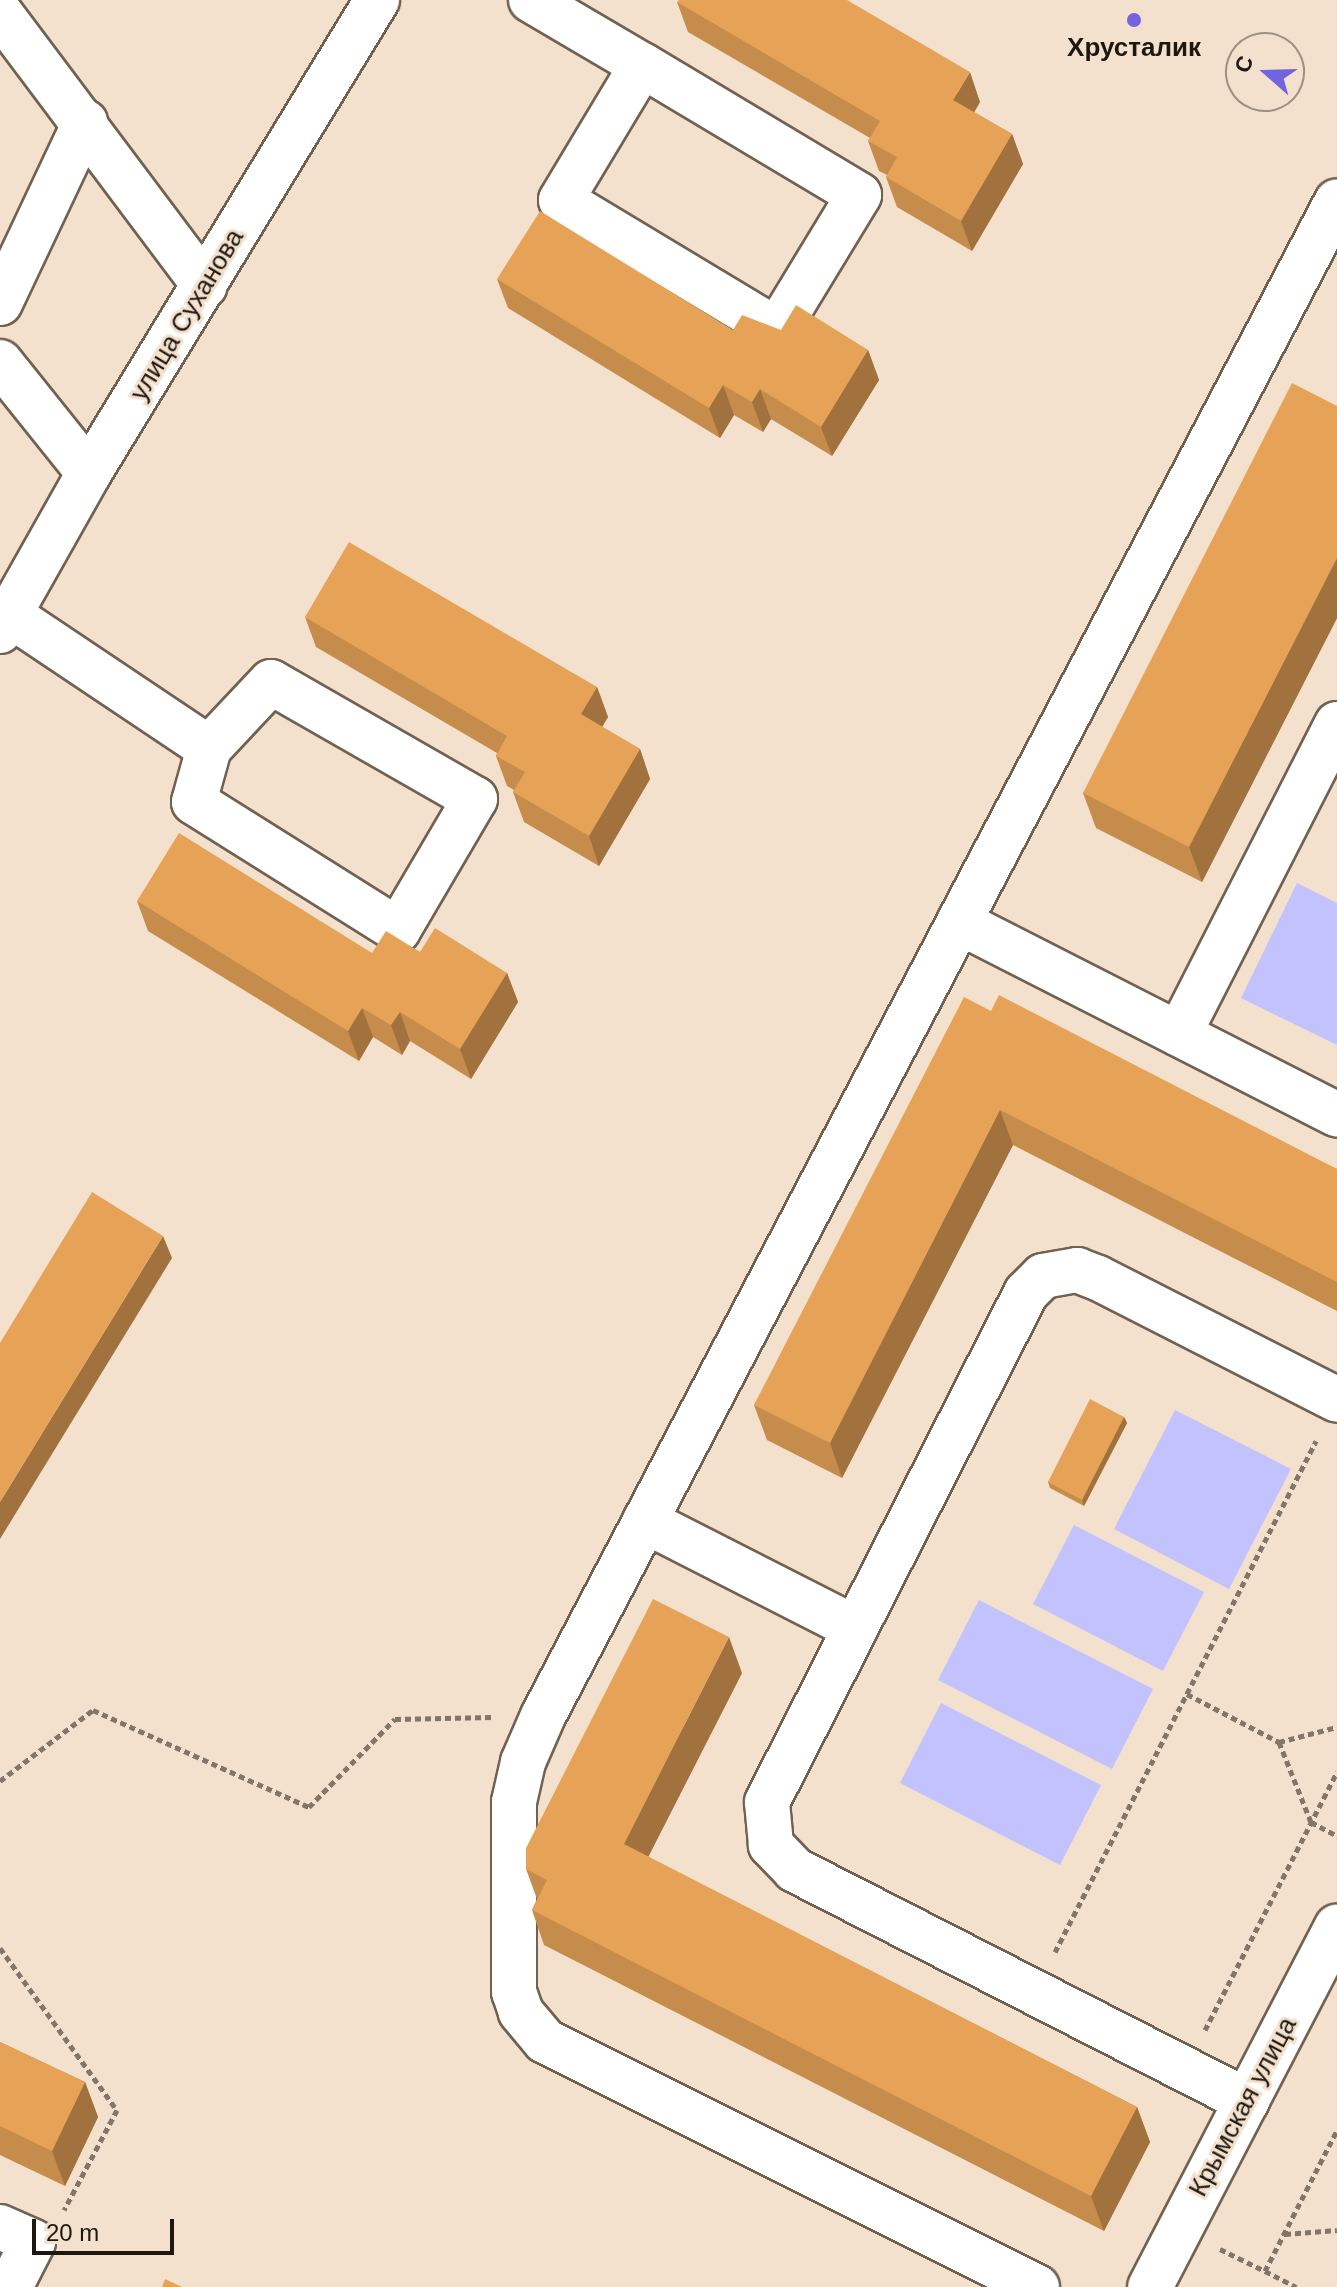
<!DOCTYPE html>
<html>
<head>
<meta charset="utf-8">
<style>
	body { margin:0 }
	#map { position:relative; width:1337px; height:2287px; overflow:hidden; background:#f3e0cd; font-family:Arial,sans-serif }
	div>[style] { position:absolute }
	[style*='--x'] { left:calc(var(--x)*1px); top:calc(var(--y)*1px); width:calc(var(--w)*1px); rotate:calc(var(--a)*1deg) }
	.green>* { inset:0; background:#c2c3fe }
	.path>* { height:5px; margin-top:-2.5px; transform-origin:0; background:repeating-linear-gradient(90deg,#827569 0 6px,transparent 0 10px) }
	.roads { filter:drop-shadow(2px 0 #716151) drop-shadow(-2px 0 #716151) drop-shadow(0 2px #716151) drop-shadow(0 -2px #716151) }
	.minor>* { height:44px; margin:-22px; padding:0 22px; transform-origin:22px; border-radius:22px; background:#fff }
	.wall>* { inset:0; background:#c68c4b }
	.shaded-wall>* { inset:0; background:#a1723d }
	.building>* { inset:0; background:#e6a357 }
	.dots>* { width:22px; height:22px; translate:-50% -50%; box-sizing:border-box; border:4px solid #f3e0cd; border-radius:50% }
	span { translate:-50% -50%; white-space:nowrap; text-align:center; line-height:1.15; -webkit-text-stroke:6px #f3e0cd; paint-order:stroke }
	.poi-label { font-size:26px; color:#1d1710; font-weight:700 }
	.street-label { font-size:26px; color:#1d1710 }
	.north { position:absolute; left:1225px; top:32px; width:80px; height:80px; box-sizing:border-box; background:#f3e0cd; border:2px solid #9d9081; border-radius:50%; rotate:290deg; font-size:22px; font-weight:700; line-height:32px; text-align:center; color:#1d1710 }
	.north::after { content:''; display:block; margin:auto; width:28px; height:36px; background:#7164df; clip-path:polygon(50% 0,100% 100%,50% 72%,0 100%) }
	.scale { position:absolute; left:32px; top:2219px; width:142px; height:36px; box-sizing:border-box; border:4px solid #1d1710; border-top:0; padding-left:10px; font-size:24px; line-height:28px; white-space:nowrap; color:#1d1710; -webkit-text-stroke:6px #f3e0cd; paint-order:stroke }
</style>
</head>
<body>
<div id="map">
	<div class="green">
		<i style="clip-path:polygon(1297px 883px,1337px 903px,1337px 1045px,1241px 998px)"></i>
		<i style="clip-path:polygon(1175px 1410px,1291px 1469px,1229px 1589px,1114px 1529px)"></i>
		<i style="clip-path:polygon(1074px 1525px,1204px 1592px,1163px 1671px,1033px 1604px)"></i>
		<i style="clip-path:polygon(979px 1600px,1153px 1689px,1112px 1769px,938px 1680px)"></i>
		<i style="clip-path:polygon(941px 1703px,1101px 1785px,1060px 1865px,900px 1783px)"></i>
	</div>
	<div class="path">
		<i style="--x:1187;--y:1694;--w:104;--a:27.6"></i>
		<i style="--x:1279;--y:1742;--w:86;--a:68.2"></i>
		<i style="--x:1311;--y:1822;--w:30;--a:28"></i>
		<i style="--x:1279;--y:1742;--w:60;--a:-14.5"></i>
		<i style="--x:0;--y:1781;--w:117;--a:-37.4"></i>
		<i style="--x:93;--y:1710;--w:237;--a:24.2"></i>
		<i style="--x:309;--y:1807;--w:123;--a:-45.7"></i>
		<i style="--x:395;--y:1719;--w:98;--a:-1.2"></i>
		<i style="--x:0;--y:1948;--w:200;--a:54.2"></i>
		<i style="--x:117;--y:2110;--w:113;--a:117.9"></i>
		<i style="--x:1055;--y:1952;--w:574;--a:-62.94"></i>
		<i style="--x:1205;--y:2030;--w:290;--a:-62.9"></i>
		<i style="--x:1285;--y:2234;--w:52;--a:-4.4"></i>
		<i style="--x:1220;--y:2249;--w:50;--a:26.1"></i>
		<i style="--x:1265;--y:2271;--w:158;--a:-62.9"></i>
		<i style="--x:1265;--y:2271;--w:35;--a:27"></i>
	</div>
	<div class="roads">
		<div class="minor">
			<i style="--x:531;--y:0;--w:129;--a:30.4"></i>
			<i style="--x:642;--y:65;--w:253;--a:30.9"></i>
			<i style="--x:859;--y:195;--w:158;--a:121.3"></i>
			<i style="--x:777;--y:330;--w:252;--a:-149"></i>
			<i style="--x:561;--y:200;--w:157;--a:-59"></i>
			<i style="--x:0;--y:13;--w:341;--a:53.1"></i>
			<i style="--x:0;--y:303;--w:200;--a:-64.8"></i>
			<i style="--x:0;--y:362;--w:142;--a:51.3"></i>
			<i style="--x:10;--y:615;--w:239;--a:33.8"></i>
			<i style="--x:209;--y:748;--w:56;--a:105.5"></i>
			<i style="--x:194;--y:802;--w:241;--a:32.1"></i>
			<i style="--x:398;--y:930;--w:152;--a:-59.6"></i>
			<i style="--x:475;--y:799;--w:235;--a:-150.2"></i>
			<i style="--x:271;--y:682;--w:91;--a:133.2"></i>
			<i style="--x:0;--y:631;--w:181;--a:-60.6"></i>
			<i style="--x:89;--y:473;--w:554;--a:-58.66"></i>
			<i style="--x:959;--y:922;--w:424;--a:27"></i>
			<i style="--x:1179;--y:1034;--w:348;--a:-63"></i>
			<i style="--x:645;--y:1521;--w:236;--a:27"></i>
			<i style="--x:1247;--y:2101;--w:508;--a:-152.93"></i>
			<i style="--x:795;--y:1870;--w:35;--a:-134"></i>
			<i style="--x:771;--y:1845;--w:43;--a:-95.3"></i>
			<i style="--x:767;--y:1802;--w:571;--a:-63.03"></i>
			<i style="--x:1026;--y:1293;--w:24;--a:-45"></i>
			<i style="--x:1043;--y:1276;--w:35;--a:-10"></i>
			<i style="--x:1077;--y:1270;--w:22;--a:21"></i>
			<i style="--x:1098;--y:1278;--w:268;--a:27"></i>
			<i style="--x:0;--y:2227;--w:36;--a:24"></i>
			<i style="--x:33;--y:2242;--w:51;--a:117.1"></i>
			<i style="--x:1037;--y:2287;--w:550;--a:-153.43"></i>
			<i style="--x:545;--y:2041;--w:38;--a:-130"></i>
			<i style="--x:521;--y:2012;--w:21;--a:-109"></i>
			<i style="--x:514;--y:1992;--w:190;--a:-90"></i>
			<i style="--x:514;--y:1802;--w:41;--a:-77.3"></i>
			<i style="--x:523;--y:1762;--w:50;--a:-66.5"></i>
			<i style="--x:543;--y:1716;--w:1710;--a:-62.34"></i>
			<i style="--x:1150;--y:2287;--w:406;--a:-62.6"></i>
		</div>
	</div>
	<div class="wall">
		<i style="clip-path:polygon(677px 2px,980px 102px,974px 112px,1012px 134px,1023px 164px,972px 251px,897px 207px,886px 177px,887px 175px,879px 171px,868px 141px,870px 138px,688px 32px)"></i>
		<i style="clip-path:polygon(497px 279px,733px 330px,781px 330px,868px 350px,879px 380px,832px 456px,771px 419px,763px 432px,734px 415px,720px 438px,508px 308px)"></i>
		<i style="clip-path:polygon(1337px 406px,1337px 618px,1202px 882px,1096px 828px,1083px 793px)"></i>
		<i style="clip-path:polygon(305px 617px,597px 687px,608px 717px,602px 727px,640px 749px,650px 779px,599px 866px,524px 822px,513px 792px,514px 790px,507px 786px,496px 756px,497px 753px,316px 647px)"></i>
		<i style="clip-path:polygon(137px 901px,372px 953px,420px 952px,507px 973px,518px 1002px,471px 1079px,410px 1041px,402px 1055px,373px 1037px,359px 1061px,148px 931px)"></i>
		<i style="clip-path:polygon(991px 1011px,1337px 1169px,1337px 1311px,1013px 1145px,842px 1478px,767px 1440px,754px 1405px)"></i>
		<i style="clip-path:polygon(1124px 1417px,1127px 1423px,1084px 1506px,1050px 1488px,1048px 1482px)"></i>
		<i style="clip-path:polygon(742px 1673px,648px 1857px,1137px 2107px,1150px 2142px,1104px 2231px,544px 1945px,532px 1910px,537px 1899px,526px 1869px)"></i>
		<i style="clip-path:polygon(0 2042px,85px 2082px,98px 2117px,65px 2186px,0 2155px)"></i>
	</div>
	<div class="shaded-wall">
		<i style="clip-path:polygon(970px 72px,980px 102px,964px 130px,953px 100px)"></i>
		<i style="clip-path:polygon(1012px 134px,1023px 164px,972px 251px,961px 221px)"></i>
		<i style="clip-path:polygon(868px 350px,879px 380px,832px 456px,821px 427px)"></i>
		<i style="clip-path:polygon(723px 385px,734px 415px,720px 438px,709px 408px)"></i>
		<i style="clip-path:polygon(760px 389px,771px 419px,763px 432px,752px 402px)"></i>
		<i style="clip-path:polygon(1337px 558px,1337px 618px,1202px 882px,1189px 847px)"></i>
		<i style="clip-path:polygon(597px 687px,608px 717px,592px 744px,581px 714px)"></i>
		<i style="clip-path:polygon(640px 749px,650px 779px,599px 866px,589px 836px)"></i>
		<i style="clip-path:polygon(507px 973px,518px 1002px,471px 1079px,460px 1049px)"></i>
		<i style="clip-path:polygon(362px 1008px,373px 1037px,359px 1061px,348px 1031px)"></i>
		<i style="clip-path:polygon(400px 1012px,410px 1041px,402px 1055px,391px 1025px)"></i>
		<i style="clip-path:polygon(1000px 1110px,1013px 1145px,842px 1478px,830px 1443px)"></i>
		<i style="clip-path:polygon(163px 1236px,172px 1258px,0 1539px,0 1502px)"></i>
		<i style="clip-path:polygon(1124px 1417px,1127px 1423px,1084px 1506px,1082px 1500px)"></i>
		<i style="clip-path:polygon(729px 1637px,742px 1673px,637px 1879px,624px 1844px)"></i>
		<i style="clip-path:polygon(85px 2082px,98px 2117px,65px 2186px,52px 2151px)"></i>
		<i style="clip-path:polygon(1137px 2107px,1150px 2142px,1104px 2231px,1091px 2196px)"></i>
	</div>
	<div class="building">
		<i style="clip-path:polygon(679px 0,847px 0,970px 72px,953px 100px,1012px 134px,961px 221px,886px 177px,897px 157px,868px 141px,880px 121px,677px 2px)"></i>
		<i style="clip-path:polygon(540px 211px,733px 330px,742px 315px,781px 330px,796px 305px,868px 350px,821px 427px,760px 389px,752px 402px,723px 385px,709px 408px,497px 279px)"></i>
		<i style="clip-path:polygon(1292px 383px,1337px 406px,1337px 558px,1189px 847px,1083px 793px)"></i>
		<i style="clip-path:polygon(349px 542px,597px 687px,581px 714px,640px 749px,589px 836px,513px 792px,525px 772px,496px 756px,507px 736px,305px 617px)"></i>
		<i style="clip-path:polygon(179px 833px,372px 953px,386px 931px,420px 952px,435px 928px,507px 973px,460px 1049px,400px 1012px,391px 1025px,362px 1008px,348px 1031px,137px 901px)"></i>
		<i style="clip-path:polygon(999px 995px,1337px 1169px,1337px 1282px,1000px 1110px,830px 1443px,754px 1405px,964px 997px,991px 1011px)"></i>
		<i style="clip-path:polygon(92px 1192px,163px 1236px,0 1502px,0 1343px)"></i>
		<i style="clip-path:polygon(1090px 1399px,1124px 1417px,1082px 1500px,1048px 1482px)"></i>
		<i style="clip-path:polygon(653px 1599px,729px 1637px,624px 1844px,1137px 2107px,1091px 2196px,532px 1910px,547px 1880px,526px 1869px,526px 1848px)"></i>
		<i style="clip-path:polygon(0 2042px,85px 2082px,52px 2151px,0 2126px)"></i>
		<i style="clip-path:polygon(165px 2279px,182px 2287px,162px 2287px)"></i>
	</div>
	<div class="dots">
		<i style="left:1134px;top:20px;background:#7164df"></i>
	</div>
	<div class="poi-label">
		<span style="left:1134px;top:48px">Хрусталик</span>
	</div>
	<div class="street-label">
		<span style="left:187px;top:315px;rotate:-59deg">улица Суханова</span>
		<span style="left:1243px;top:2107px;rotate:-62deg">Крымская улица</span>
	</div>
	<div class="north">С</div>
	<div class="scale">20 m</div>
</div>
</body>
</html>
